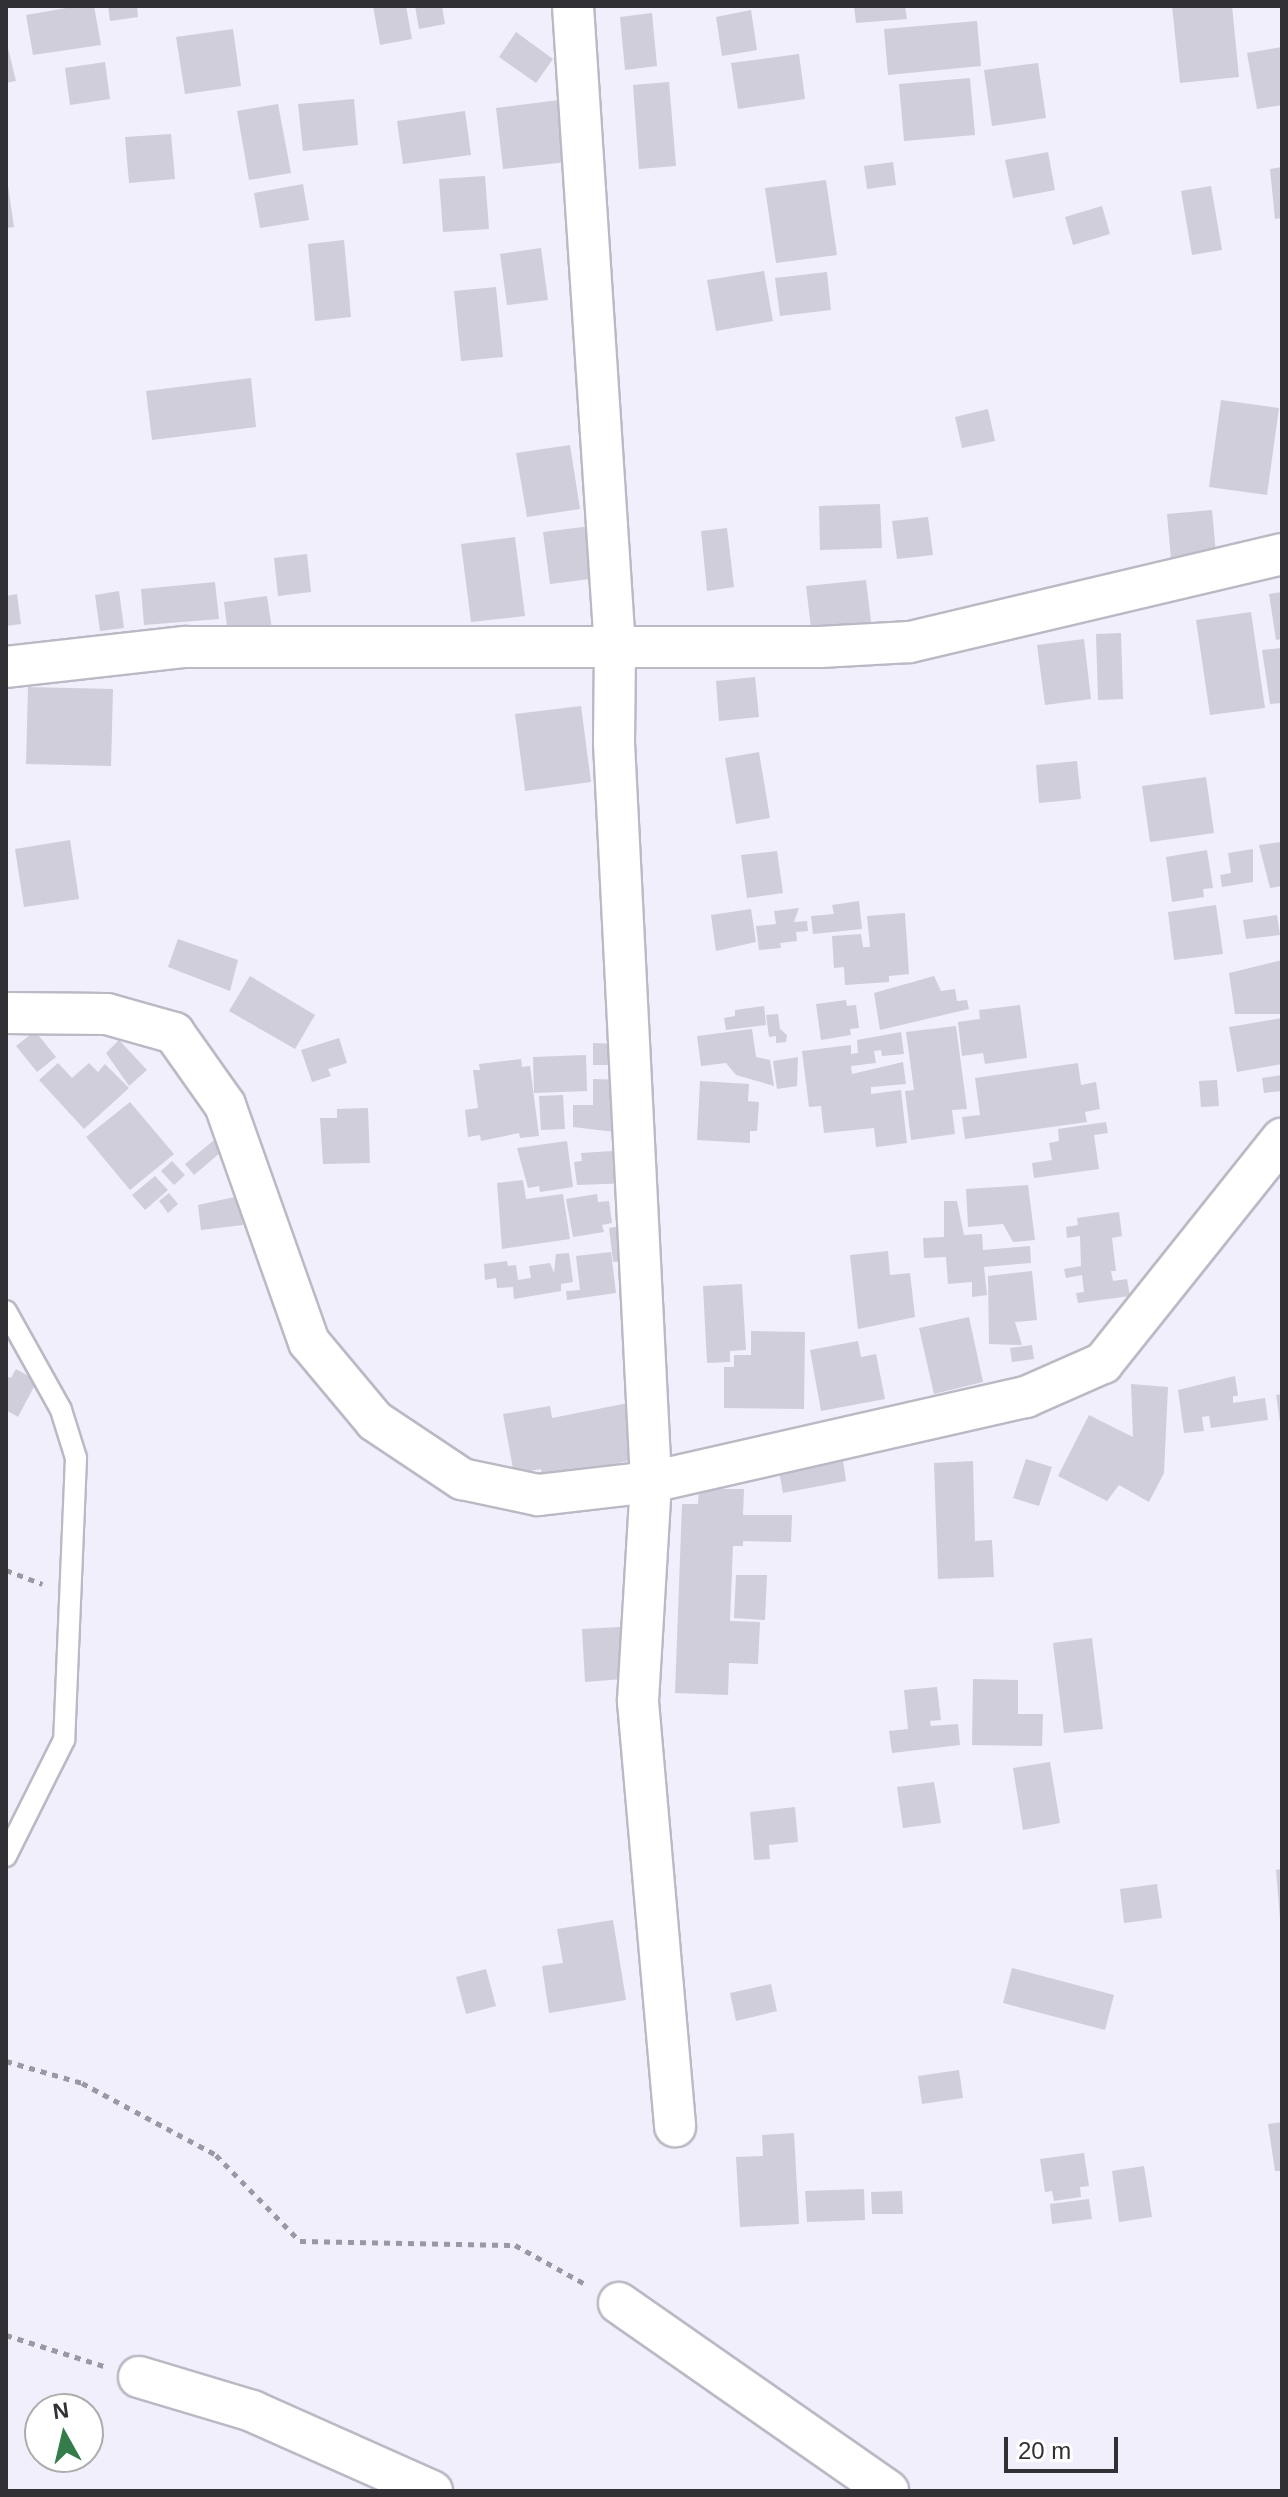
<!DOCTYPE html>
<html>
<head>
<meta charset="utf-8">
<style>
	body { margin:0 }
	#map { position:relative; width:1288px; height:2497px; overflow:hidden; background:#f0effb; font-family:Arial,sans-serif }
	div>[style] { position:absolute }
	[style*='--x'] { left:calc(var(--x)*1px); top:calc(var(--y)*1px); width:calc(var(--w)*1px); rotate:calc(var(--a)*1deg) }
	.building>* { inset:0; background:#cfceda }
	.path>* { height:5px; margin-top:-2.5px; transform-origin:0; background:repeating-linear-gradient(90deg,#9999a1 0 6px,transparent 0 12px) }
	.roads { filter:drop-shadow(2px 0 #babac5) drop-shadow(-2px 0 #babac5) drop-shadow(0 2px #babac5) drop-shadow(0 -2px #babac5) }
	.lane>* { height:20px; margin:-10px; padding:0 10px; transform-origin:10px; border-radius:10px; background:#fff }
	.street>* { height:40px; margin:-20px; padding:0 20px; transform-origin:20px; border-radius:20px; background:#fff }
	span { translate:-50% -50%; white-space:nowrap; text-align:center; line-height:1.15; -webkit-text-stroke:7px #fff; paint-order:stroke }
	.frame { position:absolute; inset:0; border:8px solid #313135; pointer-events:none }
	.north { position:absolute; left:24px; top:2393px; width:80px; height:80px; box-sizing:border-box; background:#fff; border:2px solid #adadae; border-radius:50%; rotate:352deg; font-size:22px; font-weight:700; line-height:32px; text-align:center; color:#313135 }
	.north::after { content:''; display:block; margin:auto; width:28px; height:36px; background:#347d4b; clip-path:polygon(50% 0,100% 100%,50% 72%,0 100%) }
	.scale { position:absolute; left:1004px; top:2437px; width:114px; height:36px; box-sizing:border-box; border:4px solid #313135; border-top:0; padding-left:10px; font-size:24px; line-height:28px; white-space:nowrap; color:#313135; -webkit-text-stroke:6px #fff; paint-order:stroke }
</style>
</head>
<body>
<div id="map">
	<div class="building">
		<i style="clip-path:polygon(78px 6px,94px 6px,101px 45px,33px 55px,26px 15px)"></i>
		<i style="clip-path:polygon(108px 6px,137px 6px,138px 17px,110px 21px)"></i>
		<i style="clip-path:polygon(373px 6px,406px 6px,412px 39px,380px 45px)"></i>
		<i style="clip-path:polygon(415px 6px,442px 6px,445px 24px,419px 29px)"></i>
		<i style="clip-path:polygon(854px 6px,905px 6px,907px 19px,856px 23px)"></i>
		<i style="clip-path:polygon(1172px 6px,1232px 6px,1239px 77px,1180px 83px)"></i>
		<i style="clip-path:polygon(751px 10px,757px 50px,722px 56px,716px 17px)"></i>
		<i style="clip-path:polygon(652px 13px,657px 66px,625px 70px,620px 17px)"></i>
		<i style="clip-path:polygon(977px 21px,981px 66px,888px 75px,884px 29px)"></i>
		<i style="clip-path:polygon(233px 29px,241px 86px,185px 94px,176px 37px)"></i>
		<i style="clip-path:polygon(516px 32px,553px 59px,536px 83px,499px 57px)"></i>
		<i style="clip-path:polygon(6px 40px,16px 81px,6px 83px)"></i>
		<i style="clip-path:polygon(1282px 47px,1282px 105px,1257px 109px,1247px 53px)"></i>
		<i style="clip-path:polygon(799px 54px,805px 99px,738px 109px,731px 63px)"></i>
		<i style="clip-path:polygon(105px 62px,110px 99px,70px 105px,65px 68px)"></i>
		<i style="clip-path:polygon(1038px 63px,1046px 118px,992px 126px,984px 70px)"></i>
		<i style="clip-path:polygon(970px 78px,975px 135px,904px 141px,899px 84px)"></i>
		<i style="clip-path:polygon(669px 82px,676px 166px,639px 169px,633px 85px)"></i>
		<i style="clip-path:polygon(354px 99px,358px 145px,303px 151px,298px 104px)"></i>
		<i style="clip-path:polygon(559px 100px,567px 162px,503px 169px,496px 108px)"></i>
		<i style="clip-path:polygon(278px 104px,291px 173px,249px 180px,237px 111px)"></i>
		<i style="clip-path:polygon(465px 111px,471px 155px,403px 164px,397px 121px)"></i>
		<i style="clip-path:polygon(171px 134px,175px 179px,129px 183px,125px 137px)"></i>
		<i style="clip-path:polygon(1048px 152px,1055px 190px,1013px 198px,1005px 160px)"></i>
		<i style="clip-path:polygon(893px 162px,896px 185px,867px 189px,864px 166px)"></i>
		<i style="clip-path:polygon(1282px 167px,1282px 218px,1275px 219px,1270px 169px)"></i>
		<i style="clip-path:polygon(6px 172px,14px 227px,6px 228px)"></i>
		<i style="clip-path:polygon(485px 176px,489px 229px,443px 232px,439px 179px)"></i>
		<i style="clip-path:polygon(826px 180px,837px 255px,776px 263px,765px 188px)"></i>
		<i style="clip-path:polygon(303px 184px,309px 220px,260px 228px,254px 193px)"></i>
		<i style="clip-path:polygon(1211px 186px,1222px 250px,1192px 255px,1181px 191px)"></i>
		<i style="clip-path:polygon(1102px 206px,1110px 234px,1073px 245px,1065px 217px)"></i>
		<i style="clip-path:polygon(344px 240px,351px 317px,315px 321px,308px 244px)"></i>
		<i style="clip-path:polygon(541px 248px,548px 300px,507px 305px,500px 254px)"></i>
		<i style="clip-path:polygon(764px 271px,773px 321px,716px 331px,707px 280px)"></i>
		<i style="clip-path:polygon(827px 272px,831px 310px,780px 316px,775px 278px)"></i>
		<i style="clip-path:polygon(496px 287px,503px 357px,461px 361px,454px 291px)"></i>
		<i style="clip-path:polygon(251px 378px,256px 427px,152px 440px,146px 391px)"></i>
		<i style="clip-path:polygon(1221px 400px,1279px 408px,1267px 495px,1209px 487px)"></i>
		<i style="clip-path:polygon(988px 409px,995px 441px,962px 448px,955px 417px)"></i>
		<i style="clip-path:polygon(570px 445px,580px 509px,527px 517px,516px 453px)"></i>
		<i style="clip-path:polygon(880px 504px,882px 548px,820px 550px,819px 506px)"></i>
		<i style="clip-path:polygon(1212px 510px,1216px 554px,1171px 559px,1167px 514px)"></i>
		<i style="clip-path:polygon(928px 517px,933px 555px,897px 559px,892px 521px)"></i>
		<i style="clip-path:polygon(591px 526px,598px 578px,550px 584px,543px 532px)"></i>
		<i style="clip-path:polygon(727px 528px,734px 587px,707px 591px,701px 531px)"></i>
		<i style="clip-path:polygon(515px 537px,525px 616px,471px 622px,461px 544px)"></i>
		<i style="clip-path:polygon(307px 554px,311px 592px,278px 596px,274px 558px)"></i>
		<i style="clip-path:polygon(866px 580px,871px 622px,811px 628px,806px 586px)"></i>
		<i style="clip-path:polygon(215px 582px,219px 619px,144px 625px,141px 589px)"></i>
		<i style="clip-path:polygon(119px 591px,124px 628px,100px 631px,95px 595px)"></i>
		<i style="clip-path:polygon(1282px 592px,1282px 639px,1276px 640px,1269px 594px)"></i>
		<i style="clip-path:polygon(17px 594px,21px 624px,6px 626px,6px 596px)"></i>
		<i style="clip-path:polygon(267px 596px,272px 629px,228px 635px,224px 602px)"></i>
		<i style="clip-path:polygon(1251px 612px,1265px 708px,1210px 715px,1196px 620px)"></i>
		<i style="clip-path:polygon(1121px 633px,1123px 699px,1098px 700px,1096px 634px)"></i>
		<i style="clip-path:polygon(1084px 639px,1091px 699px,1045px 705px,1037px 645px)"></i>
		<i style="clip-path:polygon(1282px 648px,1282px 703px,1270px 704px,1262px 650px)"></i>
		<i style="clip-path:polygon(755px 677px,759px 717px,719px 721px,716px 681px)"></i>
		<i style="clip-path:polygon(28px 687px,113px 689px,111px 766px,26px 764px)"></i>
		<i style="clip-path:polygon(581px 706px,591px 782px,525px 791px,515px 714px)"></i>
		<i style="clip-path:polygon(759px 752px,770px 818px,736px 824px,725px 758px)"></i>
		<i style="clip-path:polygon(1077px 761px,1081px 799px,1039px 803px,1036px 765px)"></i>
		<i style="clip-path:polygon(1206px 777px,1214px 833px,1150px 842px,1142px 786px)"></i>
		<i style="clip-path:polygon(70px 840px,79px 899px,24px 907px,15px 849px)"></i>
		<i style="clip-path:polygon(1282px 842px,1282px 886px,1270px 888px,1259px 845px)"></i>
		<i style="clip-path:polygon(1253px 849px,1253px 882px,1222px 887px,1220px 875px,1231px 873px,1228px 853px)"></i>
		<i style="clip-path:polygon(1207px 850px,1213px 888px,1203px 889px,1204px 897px,1172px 902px,1166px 857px)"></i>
		<i style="clip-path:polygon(777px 851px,783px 893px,747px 898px,741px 855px)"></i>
		<i style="clip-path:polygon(859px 901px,862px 929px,813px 934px,811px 916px,834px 914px,832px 905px)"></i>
		<i style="clip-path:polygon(1216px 905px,1223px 954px,1174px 960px,1168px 912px)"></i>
		<i style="clip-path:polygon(799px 908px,794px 922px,807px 921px,808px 931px,796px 932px,797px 941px,780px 943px,781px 948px,759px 950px,756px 926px,776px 924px,774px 911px)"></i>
		<i style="clip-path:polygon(751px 909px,756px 942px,716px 951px,711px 915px)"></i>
		<i style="clip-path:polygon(905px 913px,909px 974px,889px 976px,889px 982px,845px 985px,844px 967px,834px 968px,832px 936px,861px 934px,863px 947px,870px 947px,867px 916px)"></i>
		<i style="clip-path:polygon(1277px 915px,1280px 935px,1246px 939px,1243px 920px)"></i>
		<i style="clip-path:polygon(178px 939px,238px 960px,230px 991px,168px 967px)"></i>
		<i style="clip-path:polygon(1282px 960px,1282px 1014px,1235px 1014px,1229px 973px)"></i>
		<i style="clip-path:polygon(250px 976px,315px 1015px,295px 1049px,229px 1011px)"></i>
		<i style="clip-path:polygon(934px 976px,941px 991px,955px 989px,957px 1001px,967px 1000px,969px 1009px,880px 1030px,874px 993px)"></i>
		<i style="clip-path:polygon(846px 1000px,847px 1006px,856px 1005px,859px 1028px,850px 1029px,851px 1035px,821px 1040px,816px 1004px)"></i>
		<i style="clip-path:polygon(1020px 1005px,1027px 1058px,985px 1064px,983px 1053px,962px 1056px,958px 1022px,980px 1019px,979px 1010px)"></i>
		<i style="clip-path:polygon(764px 1006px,766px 1025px,726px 1030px,724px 1018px,735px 1016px,735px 1010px)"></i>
		<i style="clip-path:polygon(778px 1014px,780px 1029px,787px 1035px,786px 1042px,776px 1043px,776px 1036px,769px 1037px,766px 1015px)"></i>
		<i style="clip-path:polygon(1282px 1018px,1282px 1064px,1237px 1072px,1229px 1027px)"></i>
		<i style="clip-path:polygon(956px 1026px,967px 1109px,952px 1110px,955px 1134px,911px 1140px,905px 1091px,914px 1090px,906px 1032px)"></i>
		<i style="clip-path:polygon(752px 1029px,756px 1057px,770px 1060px,774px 1086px,736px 1075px,726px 1063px,701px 1066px,697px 1036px)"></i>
		<i style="clip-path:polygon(35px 1031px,56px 1057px,37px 1072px,16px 1046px)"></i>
		<i style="clip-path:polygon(901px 1032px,904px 1054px,882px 1056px,881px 1050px,874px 1051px,876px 1063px,851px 1066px,852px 1074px,903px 1062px,906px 1084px,871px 1087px,871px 1094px,901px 1090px,907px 1143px,876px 1147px,874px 1128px,824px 1133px,821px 1106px,809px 1107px,802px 1051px,851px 1045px,851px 1054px,858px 1053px,857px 1040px)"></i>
		<i style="clip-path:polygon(339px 1038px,347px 1063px,328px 1069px,331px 1076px,312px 1082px,301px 1050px)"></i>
		<i style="clip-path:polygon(119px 1040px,147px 1070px,129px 1086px,106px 1053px)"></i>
		<i style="clip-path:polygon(593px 1043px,619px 1044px,625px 1065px,593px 1065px)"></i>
		<i style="clip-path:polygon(586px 1055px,587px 1091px,534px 1093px,533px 1057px)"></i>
		<i style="clip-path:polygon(798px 1057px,797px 1086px,777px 1089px,773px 1061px)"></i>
		<i style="clip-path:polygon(521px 1059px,522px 1067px,530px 1066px,539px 1136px,520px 1138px,519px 1133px,481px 1141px,480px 1135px,468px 1137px,465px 1110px,478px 1108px,473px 1070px,480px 1070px,479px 1064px)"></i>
		<i style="clip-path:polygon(58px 1063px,72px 1078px,89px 1063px,98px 1072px,105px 1064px,129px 1088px,84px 1129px,39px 1080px)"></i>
		<i style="clip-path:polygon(1078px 1063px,1081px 1085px,1096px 1082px,1100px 1109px,1085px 1112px,1087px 1122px,965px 1139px,962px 1117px,980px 1115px,975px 1078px)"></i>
		<i style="clip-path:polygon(1282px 1075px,1282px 1091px,1264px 1093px,1262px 1078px)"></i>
		<i style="clip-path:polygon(593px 1079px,624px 1080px,623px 1133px,573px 1127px,573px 1105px,593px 1105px)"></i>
		<i style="clip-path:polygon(1217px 1080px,1219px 1106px,1201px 1107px,1199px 1081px)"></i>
		<i style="clip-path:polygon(700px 1081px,749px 1084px,748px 1101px,759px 1102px,757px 1131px,750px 1131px,750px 1143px,697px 1140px)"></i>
		<i style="clip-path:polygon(563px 1095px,565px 1129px,541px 1130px,539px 1096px)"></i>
		<i style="clip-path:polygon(130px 1102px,174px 1154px,130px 1190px,86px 1137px)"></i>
		<i style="clip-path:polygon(368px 1108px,370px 1163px,323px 1164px,320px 1118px,337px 1118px,337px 1109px)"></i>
		<i style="clip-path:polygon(1106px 1122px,1108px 1133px,1094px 1135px,1099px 1169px,1034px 1178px,1032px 1163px,1052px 1160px,1049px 1143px,1059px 1141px,1058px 1129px)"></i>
		<i style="clip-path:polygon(219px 1136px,227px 1147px,194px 1175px,185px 1164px)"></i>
		<i style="clip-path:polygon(567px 1141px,573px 1187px,540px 1192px,539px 1186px,528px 1188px,517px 1148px)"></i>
		<i style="clip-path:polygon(628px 1150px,632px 1183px,577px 1185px,574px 1162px,582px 1161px,581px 1153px)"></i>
		<i style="clip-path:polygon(172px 1161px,185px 1175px,174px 1185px,161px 1171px)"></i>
		<i style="clip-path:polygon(155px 1176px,168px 1190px,145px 1210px,132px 1195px)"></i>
		<i style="clip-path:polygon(523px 1180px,526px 1199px,563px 1194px,570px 1239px,502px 1249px,497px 1183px)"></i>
		<i style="clip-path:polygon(1028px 1185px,1035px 1240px,1013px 1242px,1003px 1224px,968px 1227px,966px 1189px)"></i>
		<i style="clip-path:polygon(169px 1193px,178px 1204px,168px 1213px,159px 1201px)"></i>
		<i style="clip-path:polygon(597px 1194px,598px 1202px,609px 1201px,612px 1223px,602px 1225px,604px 1232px,573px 1237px,566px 1199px)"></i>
		<i style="clip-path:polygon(239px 1196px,243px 1225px,201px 1230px,198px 1205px)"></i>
		<i style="clip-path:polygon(944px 1201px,957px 1201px,964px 1235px,982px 1234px,983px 1250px,1030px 1246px,1031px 1263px,984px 1267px,987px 1295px,972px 1297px,972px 1282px,948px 1284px,946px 1257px,924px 1258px,923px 1238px,944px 1237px)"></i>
		<i style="clip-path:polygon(1119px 1212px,1122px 1236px,1112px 1238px,1116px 1271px,1111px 1271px,1113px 1281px,1127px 1279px,1130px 1296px,1078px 1303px,1076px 1293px,1084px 1292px,1082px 1275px,1066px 1278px,1064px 1269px,1081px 1266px,1080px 1236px,1067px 1238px,1066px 1227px,1078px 1225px,1077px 1218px)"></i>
		<i style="clip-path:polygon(634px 1224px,635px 1260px,613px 1262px,609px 1228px)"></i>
		<i style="clip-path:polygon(888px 1251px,890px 1275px,910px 1273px,915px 1317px,858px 1329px,850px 1255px)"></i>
		<i style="clip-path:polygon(611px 1252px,616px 1293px,567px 1300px,566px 1291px,580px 1290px,576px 1256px)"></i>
		<i style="clip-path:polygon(569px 1253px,573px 1282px,561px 1284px,561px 1291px,514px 1299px,513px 1287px,497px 1288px,496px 1278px,485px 1280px,484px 1264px,507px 1261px,508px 1266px,516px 1265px,518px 1280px,531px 1278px,529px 1266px,550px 1263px,554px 1273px,556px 1254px)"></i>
		<i style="clip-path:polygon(1032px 1271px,1037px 1320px,1015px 1322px,1022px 1345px,989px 1344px,988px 1276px)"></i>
		<i style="clip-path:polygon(742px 1284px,746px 1350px,730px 1351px,730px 1362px,707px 1363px,703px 1286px)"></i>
		<i style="clip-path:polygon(969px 1317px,983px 1382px,934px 1394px,919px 1328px)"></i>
		<i style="clip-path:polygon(751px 1331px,805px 1332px,804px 1409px,724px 1408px,724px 1367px,734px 1367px,734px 1355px,751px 1355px)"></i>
		<i style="clip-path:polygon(858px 1341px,861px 1357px,876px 1354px,885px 1399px,821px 1411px,810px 1350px)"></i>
		<i style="clip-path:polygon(1032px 1345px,1034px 1359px,1012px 1362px,1010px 1348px)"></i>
		<i style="clip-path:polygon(16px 1369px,37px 1381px,18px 1417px,6px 1410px,6px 1376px,11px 1378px)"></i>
		<i style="clip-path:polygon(1235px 1376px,1238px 1396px,1233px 1396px,1233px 1403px,1265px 1398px,1268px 1420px,1211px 1428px,1209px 1416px,1202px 1417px,1204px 1431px,1184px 1433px,1178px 1390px)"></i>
		<i style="clip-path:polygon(1131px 1384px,1168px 1387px,1164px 1473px,1149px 1502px,1119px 1485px,1107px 1501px,1058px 1476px,1089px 1415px,1133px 1437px)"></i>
		<i style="clip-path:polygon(1282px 1394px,1282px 1422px,1280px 1422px,1276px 1395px)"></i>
		<i style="clip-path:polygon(628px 1403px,639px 1459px,542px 1478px,541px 1469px,514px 1474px,503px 1414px,550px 1406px,552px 1418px)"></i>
		<i style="clip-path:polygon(1026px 1459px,1052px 1467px,1039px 1506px,1013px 1498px)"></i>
		<i style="clip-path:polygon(843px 1460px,846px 1481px,783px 1493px,779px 1471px)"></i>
		<i style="clip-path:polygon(973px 1461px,975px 1541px,992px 1540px,994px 1577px,938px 1579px,934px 1463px)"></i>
		<i style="clip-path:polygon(699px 1489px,744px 1489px,743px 1515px,792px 1515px,791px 1542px,743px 1541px,743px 1546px,733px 1546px,730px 1621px,760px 1622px,758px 1664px,729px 1663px,728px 1695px,675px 1693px,682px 1504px,698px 1504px)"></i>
		<i style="clip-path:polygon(736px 1575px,767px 1575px,765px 1620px,734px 1618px)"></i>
		<i style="clip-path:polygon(620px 1627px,623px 1679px,585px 1682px,582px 1629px)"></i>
		<i style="clip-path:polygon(1092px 1638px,1103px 1729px,1064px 1733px,1053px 1643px)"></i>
		<i style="clip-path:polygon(973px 1679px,1018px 1680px,1018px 1714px,1043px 1714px,1042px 1746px,972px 1745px)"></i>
		<i style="clip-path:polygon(937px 1687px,941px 1720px,930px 1721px,931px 1726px,958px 1724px,960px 1745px,892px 1753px,889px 1731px,908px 1729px,904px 1690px)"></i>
		<i style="clip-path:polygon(1050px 1762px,1060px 1823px,1023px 1830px,1013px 1768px)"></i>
		<i style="clip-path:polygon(934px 1782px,941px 1823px,903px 1828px,897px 1787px)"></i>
		<i style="clip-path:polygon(795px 1807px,798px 1842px,769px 1845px,770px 1859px,754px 1860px,750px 1812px)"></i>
		<i style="clip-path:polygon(1282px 1869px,1282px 1919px,1280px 1919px,1276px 1870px)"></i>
		<i style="clip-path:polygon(1157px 1884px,1162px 1918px,1124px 1923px,1120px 1889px)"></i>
		<i style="clip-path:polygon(613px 1920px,626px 2000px,549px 2013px,542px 1966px,563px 1963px,557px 1929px)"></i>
		<i style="clip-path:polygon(1012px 1968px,1114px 1995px,1105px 2030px,1003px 2003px)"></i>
		<i style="clip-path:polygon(486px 1969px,496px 2006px,466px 2014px,456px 1977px)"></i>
		<i style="clip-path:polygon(771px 1984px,777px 2011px,736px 2021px,730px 1993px)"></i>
		<i style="clip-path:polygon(959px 2070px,963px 2098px,922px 2104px,918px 2076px)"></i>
		<i style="clip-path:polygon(1282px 2122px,1282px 2171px,1275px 2171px,1268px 2124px)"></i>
		<i style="clip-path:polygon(794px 2133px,799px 2224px,740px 2227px,736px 2157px,763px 2156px,762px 2135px)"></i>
		<i style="clip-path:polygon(1084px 2153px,1089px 2186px,1080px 2187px,1081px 2197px,1054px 2201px,1052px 2191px,1045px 2192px,1040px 2159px)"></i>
		<i style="clip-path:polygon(1144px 2166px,1152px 2217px,1119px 2222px,1112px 2171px)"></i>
		<i style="clip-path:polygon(864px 2189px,865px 2220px,807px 2222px,805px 2191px)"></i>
		<i style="clip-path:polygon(902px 2191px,903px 2214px,872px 2214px,871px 2192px)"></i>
		<i style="clip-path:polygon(1089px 2199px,1092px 2219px,1052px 2224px,1050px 2204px)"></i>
	</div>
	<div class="path">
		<i style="--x:6;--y:1570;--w:39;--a:21"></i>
		<i style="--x:6;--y:2061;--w:79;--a:16.1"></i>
		<i style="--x:82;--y:2083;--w:152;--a:28.2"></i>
		<i style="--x:216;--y:2155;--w:120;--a:45.7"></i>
		<i style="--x:300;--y:2241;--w:215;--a:1.1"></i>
		<i style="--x:515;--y:2245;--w:82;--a:29.1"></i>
		<i style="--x:6;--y:2335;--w:103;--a:17.6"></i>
	</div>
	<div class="roads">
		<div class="lane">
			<i style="--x:6;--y:1311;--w:113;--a:60.9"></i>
			<i style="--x:61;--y:1410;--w:50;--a:72.6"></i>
			<i style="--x:76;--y:1458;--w:282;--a:92.4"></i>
			<i style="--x:64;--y:1740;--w:130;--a:116.6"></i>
		</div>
		<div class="street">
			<i style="--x:573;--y:6;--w:643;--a:86.26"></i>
			<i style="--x:615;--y:648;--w:95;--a:90.6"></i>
			<i style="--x:614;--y:743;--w:740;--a:87.13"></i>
			<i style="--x:651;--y:1482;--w:220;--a:93.4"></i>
			<i style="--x:638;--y:1702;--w:426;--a:85"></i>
			<i style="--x:6;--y:667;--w:180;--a:-6.4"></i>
			<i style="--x:185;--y:647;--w:635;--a:0"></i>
			<i style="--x:820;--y:647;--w:90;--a:-3.2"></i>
			<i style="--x:910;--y:642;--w:382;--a:-13.3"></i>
			<i style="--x:6;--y:1013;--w:101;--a:0.6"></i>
			<i style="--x:107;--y:1014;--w:70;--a:15.8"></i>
			<i style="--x:174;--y:1033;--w:88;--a:54.7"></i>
			<i style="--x:225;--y:1105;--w:251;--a:70.5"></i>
			<i style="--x:309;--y:1342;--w:103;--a:50.1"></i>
			<i style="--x:375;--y:1421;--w:105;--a:33.7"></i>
			<i style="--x:462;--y:1479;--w:78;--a:11.9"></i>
			<i style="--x:538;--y:1495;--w:114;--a:-6.6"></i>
			<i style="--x:651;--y:1482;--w:385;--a:-12.8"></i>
			<i style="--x:1026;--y:1397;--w:84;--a:-23.8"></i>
			<i style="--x:1103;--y:1363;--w:287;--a:-51.4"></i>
			<i style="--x:619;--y:2303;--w:328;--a:34.9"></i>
			<i style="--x:139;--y:2377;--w:118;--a:16.7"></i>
			<i style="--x:252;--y:2411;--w:197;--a:24"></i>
		</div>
	</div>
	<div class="frame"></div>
	<div class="north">N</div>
	<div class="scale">20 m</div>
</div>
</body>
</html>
